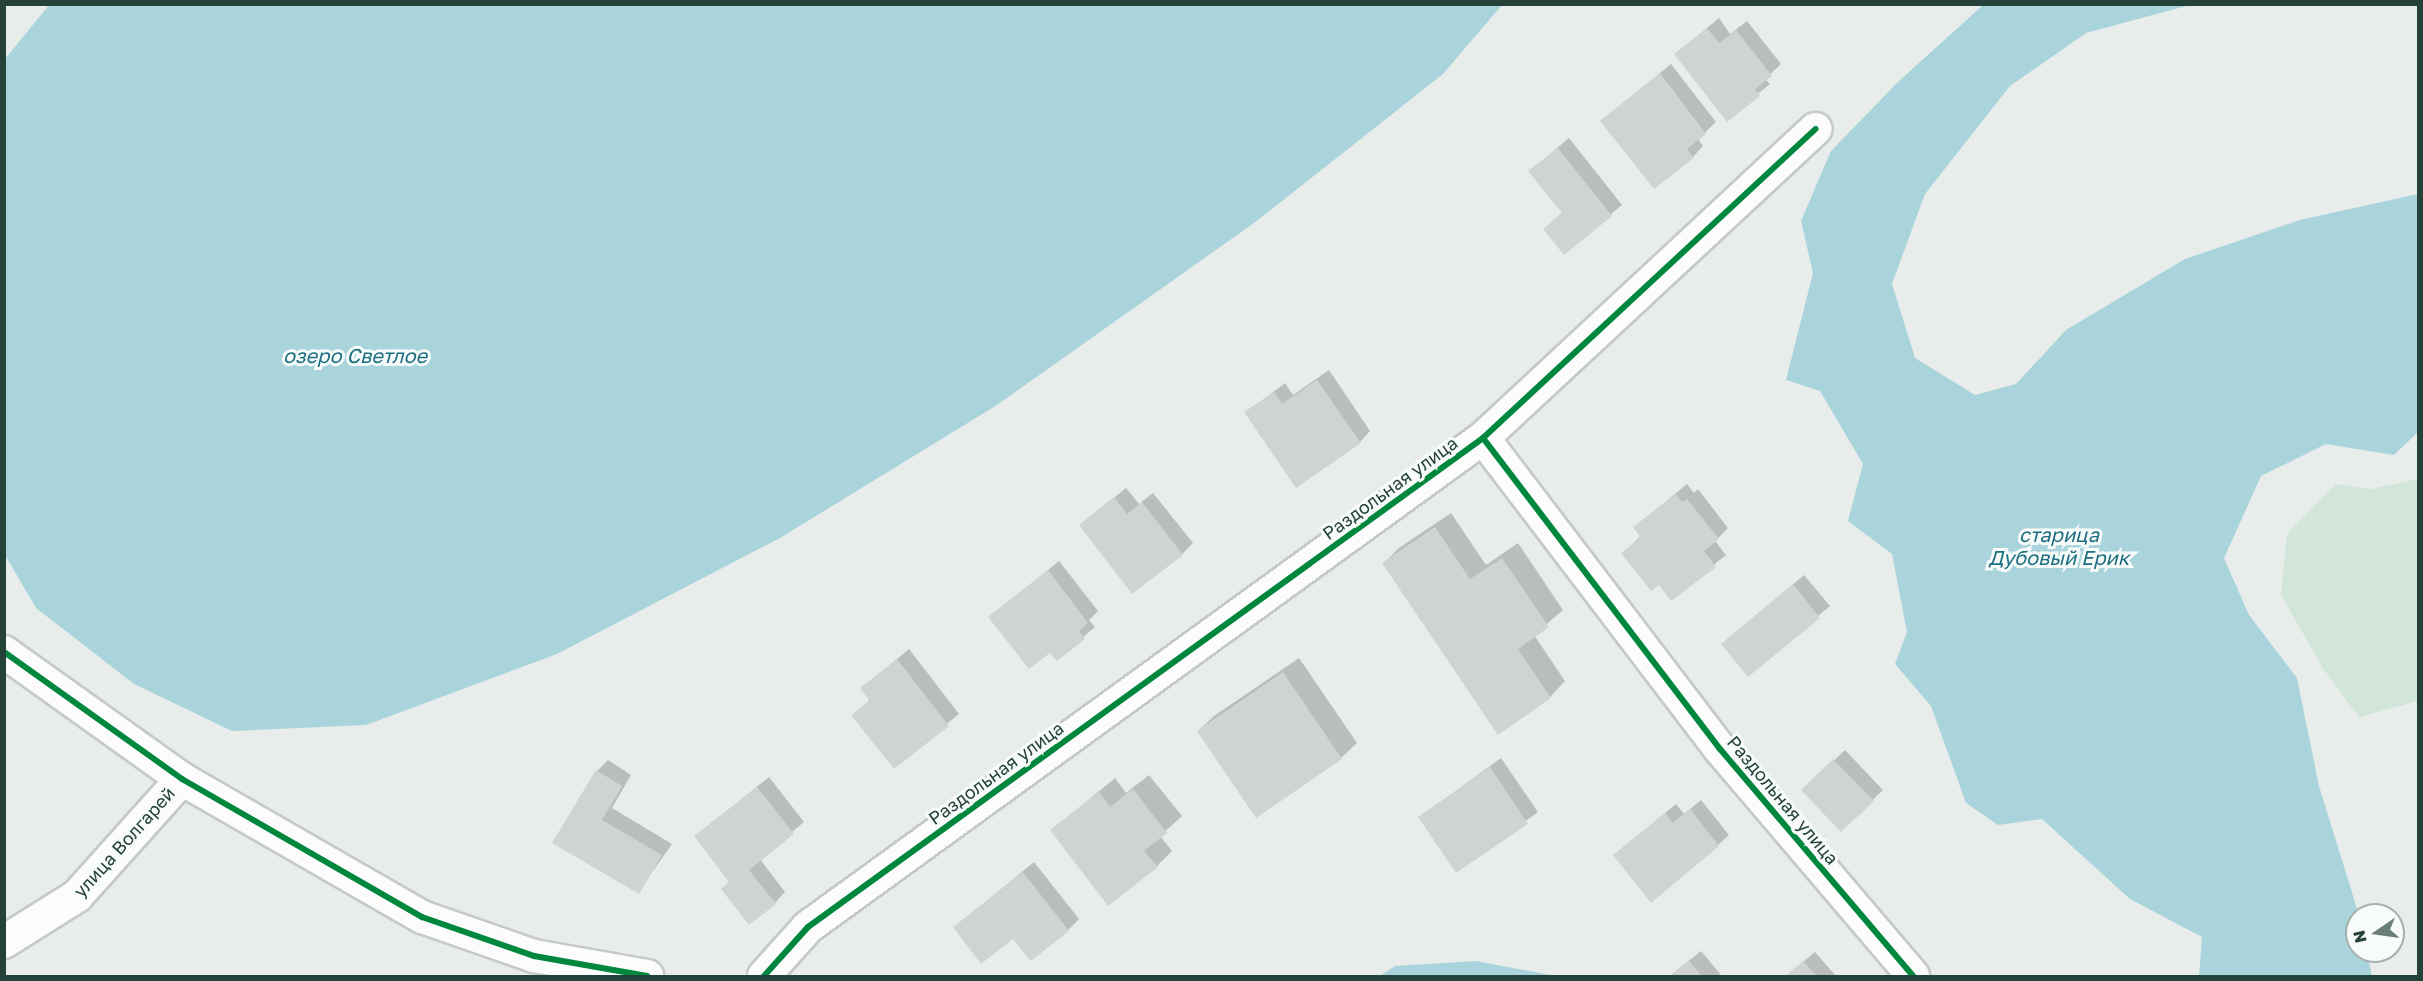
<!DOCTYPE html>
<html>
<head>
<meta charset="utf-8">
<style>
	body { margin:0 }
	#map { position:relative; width:2423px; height:981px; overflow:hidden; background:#e8edeb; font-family:"Golos Text",sans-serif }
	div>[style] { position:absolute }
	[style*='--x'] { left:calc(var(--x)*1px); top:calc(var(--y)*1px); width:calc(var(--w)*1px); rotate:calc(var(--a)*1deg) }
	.green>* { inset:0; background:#d1e6d8 }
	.water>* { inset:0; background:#a9d4db }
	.shadow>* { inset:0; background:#0003 }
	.building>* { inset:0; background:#cfd4d2 }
	.roads { filter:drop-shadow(2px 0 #c5cac8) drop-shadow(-2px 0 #c5cac8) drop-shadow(0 2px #c5cac8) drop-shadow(0 -2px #c5cac8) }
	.minor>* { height:32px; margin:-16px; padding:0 16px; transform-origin:16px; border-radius:16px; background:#fcfcfc }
	.cycleway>* { height:6px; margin:-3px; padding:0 3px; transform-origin:3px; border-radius:3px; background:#00873e }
	span { translate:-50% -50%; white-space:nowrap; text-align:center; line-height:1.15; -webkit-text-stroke:6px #f7fbf9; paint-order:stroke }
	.street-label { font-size:18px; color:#24423a }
	.water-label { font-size:20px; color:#1c6f80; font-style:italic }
	.frame { position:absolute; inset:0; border:6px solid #24423a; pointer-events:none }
	.north { position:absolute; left:2345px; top:903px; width:60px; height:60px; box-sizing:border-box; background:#f7fbf9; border:2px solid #a3b1ad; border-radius:50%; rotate:257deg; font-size:16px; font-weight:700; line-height:24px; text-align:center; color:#24423a }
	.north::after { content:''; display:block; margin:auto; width:21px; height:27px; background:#697e78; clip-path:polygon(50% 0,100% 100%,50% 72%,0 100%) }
</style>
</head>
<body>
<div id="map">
	<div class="green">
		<i style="clip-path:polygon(2418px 479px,2418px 701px,2359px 717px,2322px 667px,2281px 595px,2287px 534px,2336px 484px,2371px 489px)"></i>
	</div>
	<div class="water">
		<i style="clip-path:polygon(49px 5px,49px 4px,1502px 5px,1443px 74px,1254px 223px,997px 405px,780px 538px,557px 654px,366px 725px,232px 731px,134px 684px,36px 608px,5px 555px,5px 59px)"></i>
		<i style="clip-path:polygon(1983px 5px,2190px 5px,2086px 33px,2010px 86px,1925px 194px,1892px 284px,1915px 358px,1975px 395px,2016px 384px,2066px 330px,2185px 259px,2300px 220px,2418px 194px,2418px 432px,2394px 455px,2326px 444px,2261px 476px,2224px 558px,2249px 615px,2297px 678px,2319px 786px,2359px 915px,2357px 951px,2367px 951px,2372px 976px,2199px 976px,2202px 937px,2130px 899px,2042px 819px,1998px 825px,1966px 803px,1931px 706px,1895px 664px,1907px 632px,1892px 554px,1848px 521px,1863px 464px,1820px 391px,1786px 380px,1813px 273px,1801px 221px,1831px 151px,1898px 82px)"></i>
		<i style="clip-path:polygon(1476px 961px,1556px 976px,1380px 976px,1395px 966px)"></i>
	</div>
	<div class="shadow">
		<i style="clip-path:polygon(1719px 18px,1730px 34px,1747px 21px,1781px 64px,1765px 79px,1770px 84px,1727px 119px,1676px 54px)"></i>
		<i style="clip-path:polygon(1671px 64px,1716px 122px,1698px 139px,1703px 146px,1693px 157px,1602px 121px)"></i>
		<i style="clip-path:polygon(1569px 138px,1622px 205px,1564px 253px,1545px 229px,1563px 212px,1530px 171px)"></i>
		<i style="clip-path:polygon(1329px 370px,1370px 431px,1360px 442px,1246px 413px,1285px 383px,1293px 395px)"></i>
		<i style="clip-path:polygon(1687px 484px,1694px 493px,1698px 489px,1728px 528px,1715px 541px,1726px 555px,1671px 599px,1659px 583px,1623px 553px,1641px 536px,1635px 527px)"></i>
		<i style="clip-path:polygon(1126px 488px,1139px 504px,1153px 493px,1193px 543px,1182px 554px,1081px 525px)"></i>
		<i style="clip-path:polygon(1451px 513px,1486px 565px,1518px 543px,1563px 610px,1534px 635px,1565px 681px,1550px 697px,1383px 564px,1399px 548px)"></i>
		<i style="clip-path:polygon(1059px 561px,1098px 611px,1089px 620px,1095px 627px,1057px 659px,1051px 651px,990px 617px)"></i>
		<i style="clip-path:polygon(1804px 575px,1830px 606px,1748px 675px,1723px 644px)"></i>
		<i style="clip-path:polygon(909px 649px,959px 714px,894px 767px,853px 715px,871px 699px,862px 688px)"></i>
		<i style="clip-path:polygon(1299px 658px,1357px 743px,1341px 758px,1198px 731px,1214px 716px)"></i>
		<i style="clip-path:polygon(1845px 750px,1883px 790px,1841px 830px,1803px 790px)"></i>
		<i style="clip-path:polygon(1501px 758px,1538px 812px,1457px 871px,1420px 817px)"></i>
		<i style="clip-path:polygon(608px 760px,631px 775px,612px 808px,672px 844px,638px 892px,554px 842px,597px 771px)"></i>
		<i style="clip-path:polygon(1149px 775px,1182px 816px,1160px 836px,1172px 851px,1157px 866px,1052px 830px,1115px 778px,1126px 793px)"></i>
		<i style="clip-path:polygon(769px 777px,804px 822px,760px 859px,785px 892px,775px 903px,731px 881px,696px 836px)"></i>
		<i style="clip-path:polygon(1701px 800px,1729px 835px,1718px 845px,1615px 855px,1676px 804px,1684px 814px)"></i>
		<i style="clip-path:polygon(1034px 862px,1079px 919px,1068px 930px,1031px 959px,1014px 936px,955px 927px)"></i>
		<i style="clip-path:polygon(1701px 951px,1722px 976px,1670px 976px)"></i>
		<i style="clip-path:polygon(1815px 952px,1836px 976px,1786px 976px)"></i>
	</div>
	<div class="building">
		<i style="clip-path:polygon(1707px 28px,1719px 43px,1736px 30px,1772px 76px,1755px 89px,1760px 96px,1727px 122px,1674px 54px)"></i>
		<i style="clip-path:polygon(1660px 73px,1706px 134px,1687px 149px,1694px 158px,1654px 189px,1600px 121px)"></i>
		<i style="clip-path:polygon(1558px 148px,1612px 216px,1564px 255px,1543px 229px,1562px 213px,1528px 171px)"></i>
		<i style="clip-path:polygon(1317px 380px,1361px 443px,1296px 488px,1244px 412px,1274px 392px,1282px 404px)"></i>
		<i style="clip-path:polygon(1676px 494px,1682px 502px,1687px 499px,1719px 539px,1704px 551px,1716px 567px,1671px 601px,1659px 585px,1651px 591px,1621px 553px,1641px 538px,1633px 527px)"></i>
		<i style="clip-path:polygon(1114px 497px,1127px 514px,1142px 502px,1183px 555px,1132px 594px,1079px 525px)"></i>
		<i style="clip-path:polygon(1435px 527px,1470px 579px,1502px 558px,1549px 627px,1518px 649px,1551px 698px,1498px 735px,1382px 563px)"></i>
		<i style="clip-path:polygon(1048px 570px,1088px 623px,1079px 631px,1085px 639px,1057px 661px,1050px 653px,1029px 669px,988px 617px)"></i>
		<i style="clip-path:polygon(1793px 584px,1820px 618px,1748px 677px,1721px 644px)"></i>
		<i style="clip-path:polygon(897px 659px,949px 726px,894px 769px,851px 715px,870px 701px,860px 688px)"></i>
		<i style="clip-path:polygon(1283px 672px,1342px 759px,1256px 818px,1197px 731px)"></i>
		<i style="clip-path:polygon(1833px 759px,1874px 801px,1841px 832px,1801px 790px)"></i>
		<i style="clip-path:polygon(1490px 767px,1528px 824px,1456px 873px,1418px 817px)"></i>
		<i style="clip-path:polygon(596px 770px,622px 786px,602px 820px,662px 855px,639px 894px,552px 843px)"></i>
		<i style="clip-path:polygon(757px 787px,794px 834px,749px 870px,776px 904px,749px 925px,721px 889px,729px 882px,694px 836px)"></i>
		<i style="clip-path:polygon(1133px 789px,1167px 833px,1144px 851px,1158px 867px,1108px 906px,1050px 830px,1099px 792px,1110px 807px)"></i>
		<i style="clip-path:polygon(1690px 809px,1719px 846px,1651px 903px,1613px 855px,1665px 813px,1673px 823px)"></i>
		<i style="clip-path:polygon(1023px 872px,1069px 931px,1031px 961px,1013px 939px,981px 964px,953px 927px)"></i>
		<i style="clip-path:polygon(1689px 961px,1702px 976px,1671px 976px)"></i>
		<i style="clip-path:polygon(1803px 961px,1817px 976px,1786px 976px)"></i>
	</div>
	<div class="roads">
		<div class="minor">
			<i style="--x:1483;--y:438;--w:454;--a:-42.9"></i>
			<i style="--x:4;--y:652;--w:219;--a:35.5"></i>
			<i style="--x:182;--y:779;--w:277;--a:29.9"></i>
			<i style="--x:422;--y:917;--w:119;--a:19.2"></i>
			<i style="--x:534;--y:956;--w:115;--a:10"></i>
			<i style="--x:4;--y:942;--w:86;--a:-32.2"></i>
			<i style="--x:77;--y:896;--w:157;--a:-48.1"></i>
			<i style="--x:764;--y:976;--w:66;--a:-48.1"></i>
			<i style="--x:808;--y:927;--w:834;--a:-35.92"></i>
			<i style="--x:1483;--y:438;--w:391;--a:52.7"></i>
			<i style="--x:1720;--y:749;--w:298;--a:49.6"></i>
		</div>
	</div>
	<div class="cycleway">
		<i style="--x:1483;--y:438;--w:454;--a:-42.9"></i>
		<i style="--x:4;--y:652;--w:219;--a:35.5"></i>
		<i style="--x:182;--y:779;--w:277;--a:29.9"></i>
		<i style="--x:422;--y:917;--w:119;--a:19.2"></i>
		<i style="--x:534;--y:956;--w:115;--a:10"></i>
		<i style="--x:764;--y:976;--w:66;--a:-48.1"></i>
		<i style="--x:808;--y:927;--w:834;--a:-35.92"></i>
		<i style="--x:1483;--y:438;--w:391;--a:52.7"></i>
		<i style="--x:1720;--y:749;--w:298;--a:49.6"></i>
	</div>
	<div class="street-label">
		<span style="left:1390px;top:488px;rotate:-36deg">Раздольная улица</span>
		<span style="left:996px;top:773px;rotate:-36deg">Раздольная улица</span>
		<span style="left:1783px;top:800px;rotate:50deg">Раздольная улица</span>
		<span style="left:124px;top:842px;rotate:-48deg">улица Волгарей</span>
	</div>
	<div class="water-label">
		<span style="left:355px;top:355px">озеро Светлое</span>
		<span style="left:2059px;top:546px">старица<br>Дубовый Ерик</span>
	</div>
	<div class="frame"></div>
	<div class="north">N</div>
</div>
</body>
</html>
